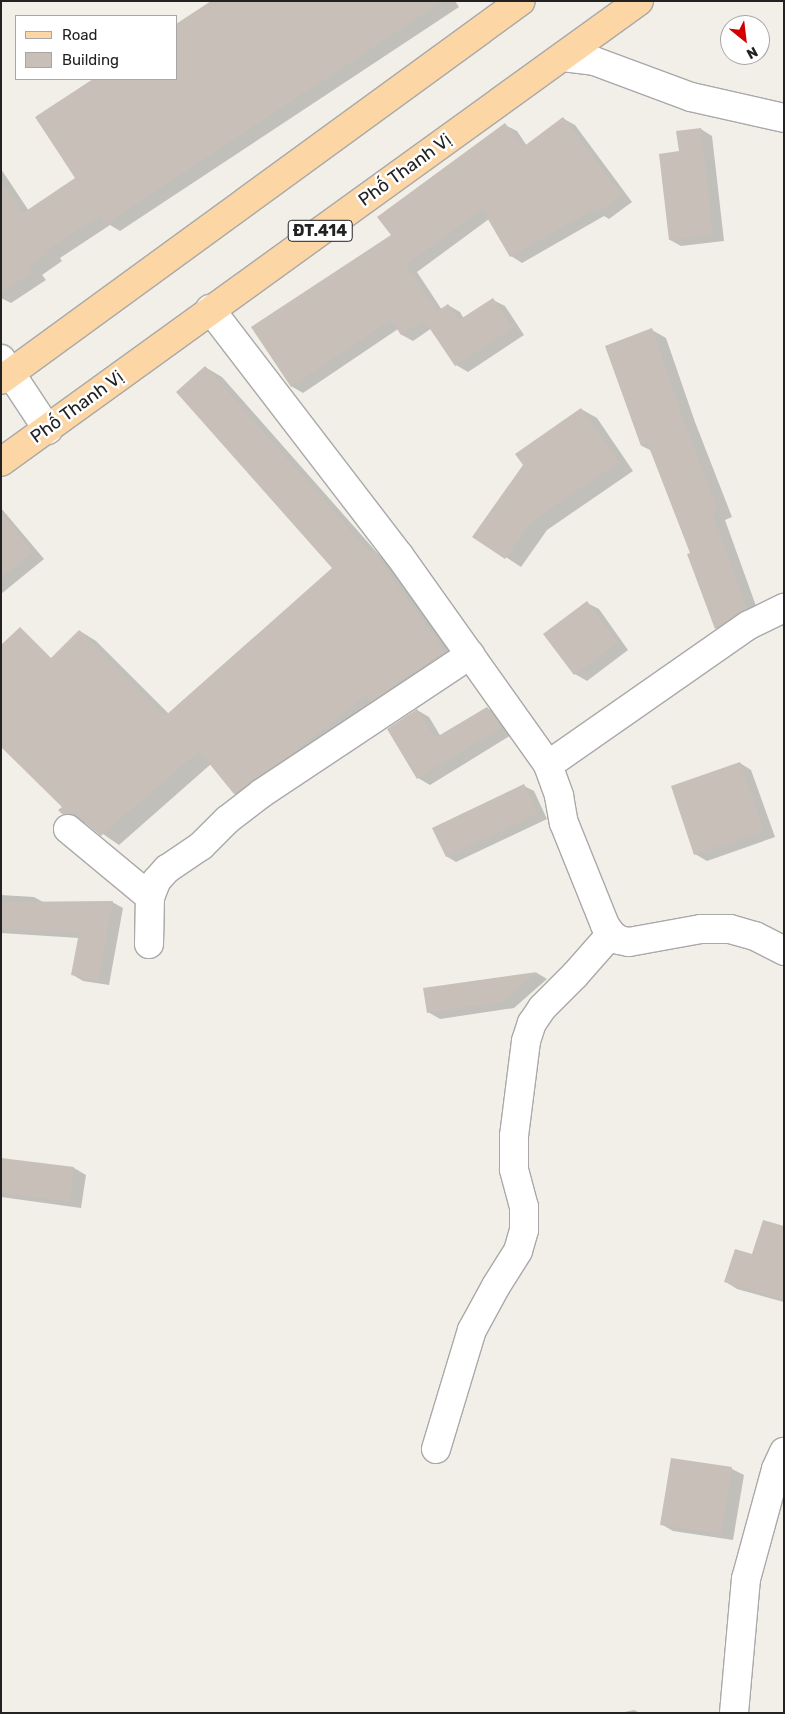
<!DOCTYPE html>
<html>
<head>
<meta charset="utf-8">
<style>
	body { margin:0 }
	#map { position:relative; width:785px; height:1714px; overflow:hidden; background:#f2efe9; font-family:Rubik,sans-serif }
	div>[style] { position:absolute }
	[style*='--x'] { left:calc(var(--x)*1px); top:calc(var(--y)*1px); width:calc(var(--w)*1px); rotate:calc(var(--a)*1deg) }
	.shadow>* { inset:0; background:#0003 }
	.building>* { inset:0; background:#c7bfb8 }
	.roads { filter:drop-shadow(1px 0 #a9a9a9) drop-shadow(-1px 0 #a9a9a9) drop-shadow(0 1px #a9a9a9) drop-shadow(0 -1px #a9a9a9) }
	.minor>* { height:28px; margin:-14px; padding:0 14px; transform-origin:14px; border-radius:14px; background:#fff }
	.major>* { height:28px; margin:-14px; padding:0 14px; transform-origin:14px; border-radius:14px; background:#fcd6a4 }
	span { translate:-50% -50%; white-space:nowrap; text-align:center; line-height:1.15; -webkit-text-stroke:5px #fff; paint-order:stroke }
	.shield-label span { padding:1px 4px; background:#fff; border:1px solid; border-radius:4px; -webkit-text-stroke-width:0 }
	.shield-label { font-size:16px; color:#222; font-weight:700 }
	.street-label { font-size:18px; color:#222 }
	.frame { position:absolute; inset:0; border:2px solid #222; pointer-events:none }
	.legend { position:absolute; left:15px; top:15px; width:162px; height:65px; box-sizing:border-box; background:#fff; border:1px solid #a7a7a7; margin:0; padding:6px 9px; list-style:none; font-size:15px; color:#222 }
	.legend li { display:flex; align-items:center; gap:10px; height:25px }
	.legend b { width:25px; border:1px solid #a7a7a7 }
	.north { position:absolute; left:720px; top:15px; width:50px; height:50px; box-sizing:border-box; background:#fff; border:1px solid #a7a7a7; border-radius:50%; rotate:151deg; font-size:14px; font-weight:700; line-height:20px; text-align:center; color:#222 }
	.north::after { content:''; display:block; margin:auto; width:18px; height:22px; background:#d40000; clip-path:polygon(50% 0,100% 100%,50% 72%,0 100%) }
</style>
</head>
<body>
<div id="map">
	<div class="shadow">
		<i style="clip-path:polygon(213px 1px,455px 1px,459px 7px,120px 231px,110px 225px,60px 258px,62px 261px,42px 275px,46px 280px,11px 303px,1px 298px,1px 169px,29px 211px,77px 179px,37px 118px,95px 79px,176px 79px)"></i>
		<i style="clip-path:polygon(564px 119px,575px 125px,632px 202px,609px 219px,604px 216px,522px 263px,511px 256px,489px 219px,417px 272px,442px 310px,448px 305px,460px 312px,464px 319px,493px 300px,505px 306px,524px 335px,468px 372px,456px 365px,432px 328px,413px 341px,402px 335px,398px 329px,303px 393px,291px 386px,505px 125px,517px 131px,527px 146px)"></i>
		<i style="clip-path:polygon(701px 129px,712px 136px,724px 241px,681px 246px,670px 240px,680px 152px)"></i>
		<i style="clip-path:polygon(652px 330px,666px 338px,695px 422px,732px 517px,725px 520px,760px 617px,730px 636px,716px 628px,689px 555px,692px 554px,652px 451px,642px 446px,606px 347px)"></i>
		<i style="clip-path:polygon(205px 367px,222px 377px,380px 556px,390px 561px,461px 661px,252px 803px,235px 794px,211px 764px,119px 845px,87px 823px,80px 823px,63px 813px,80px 631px,96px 641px,169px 714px,334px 569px)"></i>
		<i style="clip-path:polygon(581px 409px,597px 418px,633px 471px,547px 530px,521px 567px,474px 536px)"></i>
		<i style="clip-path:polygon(1px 508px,44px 559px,1px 594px)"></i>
		<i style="clip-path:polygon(587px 603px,599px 609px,628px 650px,587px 681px,575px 674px,545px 634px)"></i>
		<i style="clip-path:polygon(487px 708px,499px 715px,513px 734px,430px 785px,418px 778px,388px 729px,417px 710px,429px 717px,441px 737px)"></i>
		<i style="clip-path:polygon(740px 763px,751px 770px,775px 837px,707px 861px,695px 854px)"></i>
		<i style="clip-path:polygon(524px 786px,534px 791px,547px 819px,456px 862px,446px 856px)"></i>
		<i style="clip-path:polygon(1px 895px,34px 897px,45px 903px,112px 902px,123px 908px,109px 985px,83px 981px,73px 975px,79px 938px,1px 933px)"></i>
		<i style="clip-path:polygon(537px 973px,547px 979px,514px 1008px,440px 1019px,428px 1012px,424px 989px)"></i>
		<i style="clip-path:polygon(1px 1159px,74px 1168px,86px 1175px,81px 1208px,1px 1197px)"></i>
		<i style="clip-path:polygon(784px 1228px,784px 1302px,737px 1289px,726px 1282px)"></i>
		<i style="clip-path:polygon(672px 1459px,732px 1469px,744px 1475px,733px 1540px,673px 1531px,661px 1524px)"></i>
		<i style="clip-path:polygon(634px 1710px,640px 1713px,620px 1713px)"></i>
	</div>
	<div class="building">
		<i style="clip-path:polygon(211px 1px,443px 1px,106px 224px,100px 216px,47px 250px,49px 253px,29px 266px,33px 272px,1px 293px,1px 180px,23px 213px,75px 178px,35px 117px,93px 79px,176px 79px,176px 24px)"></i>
		<i style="clip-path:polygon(563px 117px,622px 195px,597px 213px,594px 209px,510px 257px,482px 209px,406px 265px,437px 311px,401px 335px,391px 320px,291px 387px,251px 327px,391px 235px,377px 217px,505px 123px,523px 147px)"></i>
		<i style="clip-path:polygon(701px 128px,713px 235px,669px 240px,659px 154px,679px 151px,676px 131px)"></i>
		<i style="clip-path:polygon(493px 298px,513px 328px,455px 366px,424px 320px,448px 304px,459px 320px)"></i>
		<i style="clip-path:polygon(652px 328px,681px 413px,718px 510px,712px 512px,747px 609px,715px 629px,687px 554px,690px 553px,647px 442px,641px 446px,605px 346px)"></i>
		<i style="clip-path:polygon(205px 366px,370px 552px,373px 550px,445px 651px,370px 702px,366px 695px,291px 755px,234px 794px,199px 751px,101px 836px,78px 817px,70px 814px,62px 814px,58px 810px,62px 807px,1px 747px,1px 645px,20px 627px,51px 658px,79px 630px,165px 716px,332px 568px,176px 392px)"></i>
		<i style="clip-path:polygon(581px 408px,619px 462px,531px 522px,505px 559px,472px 537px,523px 465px,515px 454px)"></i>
		<i style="clip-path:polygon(1px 512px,33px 552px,1px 578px)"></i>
		<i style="clip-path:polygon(587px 601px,618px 643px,574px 675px,543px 634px)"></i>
		<i style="clip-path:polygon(487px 707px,502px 728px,417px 779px,387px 729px,417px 709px,435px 738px)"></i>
		<i style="clip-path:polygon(740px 762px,764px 831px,694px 855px,671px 786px)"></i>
		<i style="clip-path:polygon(524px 784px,538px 814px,446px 857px,432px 828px)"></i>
		<i style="clip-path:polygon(113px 901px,99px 980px,71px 975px,79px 933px,1px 929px,1px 902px)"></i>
		<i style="clip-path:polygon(537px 972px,502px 1002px,427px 1013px,423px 988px)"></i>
		<i style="clip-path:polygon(1px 1158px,74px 1167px,70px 1202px,1px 1193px)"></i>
		<i style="clip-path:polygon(763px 1220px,784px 1226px,784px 1300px,724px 1282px,735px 1249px,752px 1254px)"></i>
		<i style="clip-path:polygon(671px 1458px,732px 1467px,721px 1534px,660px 1525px)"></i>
	</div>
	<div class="roads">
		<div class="minor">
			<i style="--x:563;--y:57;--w:31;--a:7"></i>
			<i style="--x:594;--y:61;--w:103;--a:20.4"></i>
			<i style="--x:691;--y:97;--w:95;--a:12.7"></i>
			<i style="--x:210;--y:309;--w:310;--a:52.5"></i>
			<i style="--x:399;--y:555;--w:257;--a:54.6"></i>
			<i style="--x:548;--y:765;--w:33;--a:70"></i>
			<i style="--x:559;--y:796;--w:27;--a:80"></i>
			<i style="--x:564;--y:823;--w:110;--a:68.1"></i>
			<i style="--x:605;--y:925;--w:11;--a:56"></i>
			<i style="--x:611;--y:934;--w:10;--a:37"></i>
			<i style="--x:619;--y:940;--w:10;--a:11"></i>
			<i style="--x:629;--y:942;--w:73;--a:-10.2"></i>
			<i style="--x:701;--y:929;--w:29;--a:0"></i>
			<i style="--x:730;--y:929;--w:26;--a:16"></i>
			<i style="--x:755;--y:936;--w:33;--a:27"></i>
			<i style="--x:1;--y:359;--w:85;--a:56.5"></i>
			<i style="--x:548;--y:765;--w:245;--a:-34.9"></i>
			<i style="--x:749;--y:625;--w:39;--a:-26"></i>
			<i style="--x:68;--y:829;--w:107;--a:39.7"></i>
			<i style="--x:149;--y:944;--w:47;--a:-88.8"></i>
			<i style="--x:150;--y:897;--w:18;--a:-68"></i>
			<i style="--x:157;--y:880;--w:15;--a:-48"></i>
			<i style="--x:167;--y:869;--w:41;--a:-34.1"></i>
			<i style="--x:201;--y:846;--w:37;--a:-45"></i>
			<i style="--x:227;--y:820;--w:44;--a:-37.6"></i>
			<i style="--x:262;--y:793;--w:250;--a:-33.6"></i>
			<i style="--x:436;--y:1449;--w:124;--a:-73.2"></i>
			<i style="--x:472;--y:1330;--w:50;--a:-61.4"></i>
			<i style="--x:496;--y:1286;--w:41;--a:-57.8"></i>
			<i style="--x:518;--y:1251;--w:22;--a:-74"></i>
			<i style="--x:524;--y:1230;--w:23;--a:-90"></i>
			<i style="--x:524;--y:1207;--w:39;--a:-105"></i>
			<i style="--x:514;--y:1169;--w:33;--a:-90"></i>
			<i style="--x:514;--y:1136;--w:96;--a:-82.8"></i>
			<i style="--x:526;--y:1041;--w:19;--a:-72"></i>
			<i style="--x:532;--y:1023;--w:18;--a:-56"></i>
			<i style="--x:542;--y:1008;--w:47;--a:-45"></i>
			<i style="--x:575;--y:975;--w:55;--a:-48.7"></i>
			<i style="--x:734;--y:1713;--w:135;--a:-84.9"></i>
			<i style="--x:746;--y:1579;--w:114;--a:-74.7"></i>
			<i style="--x:776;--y:1469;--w:19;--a:-65"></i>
		</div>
		<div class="major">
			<i style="--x:1;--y:380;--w:643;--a:-36.09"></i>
			<i style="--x:1;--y:462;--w:787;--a:-35.85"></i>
		</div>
	</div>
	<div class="shield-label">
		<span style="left:320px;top:231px">ĐT.414</span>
	</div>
	<div class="street-label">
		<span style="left:405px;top:170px;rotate:-36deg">Phố Thanh Vị</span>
		<span style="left:77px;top:407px;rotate:-36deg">Phố Thanh Vị</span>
	</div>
	<div class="frame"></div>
	<ul class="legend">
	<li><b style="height:6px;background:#fcd6a4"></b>Road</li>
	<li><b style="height:14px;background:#c7bfb8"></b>Building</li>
	</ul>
	<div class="north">N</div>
</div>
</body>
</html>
